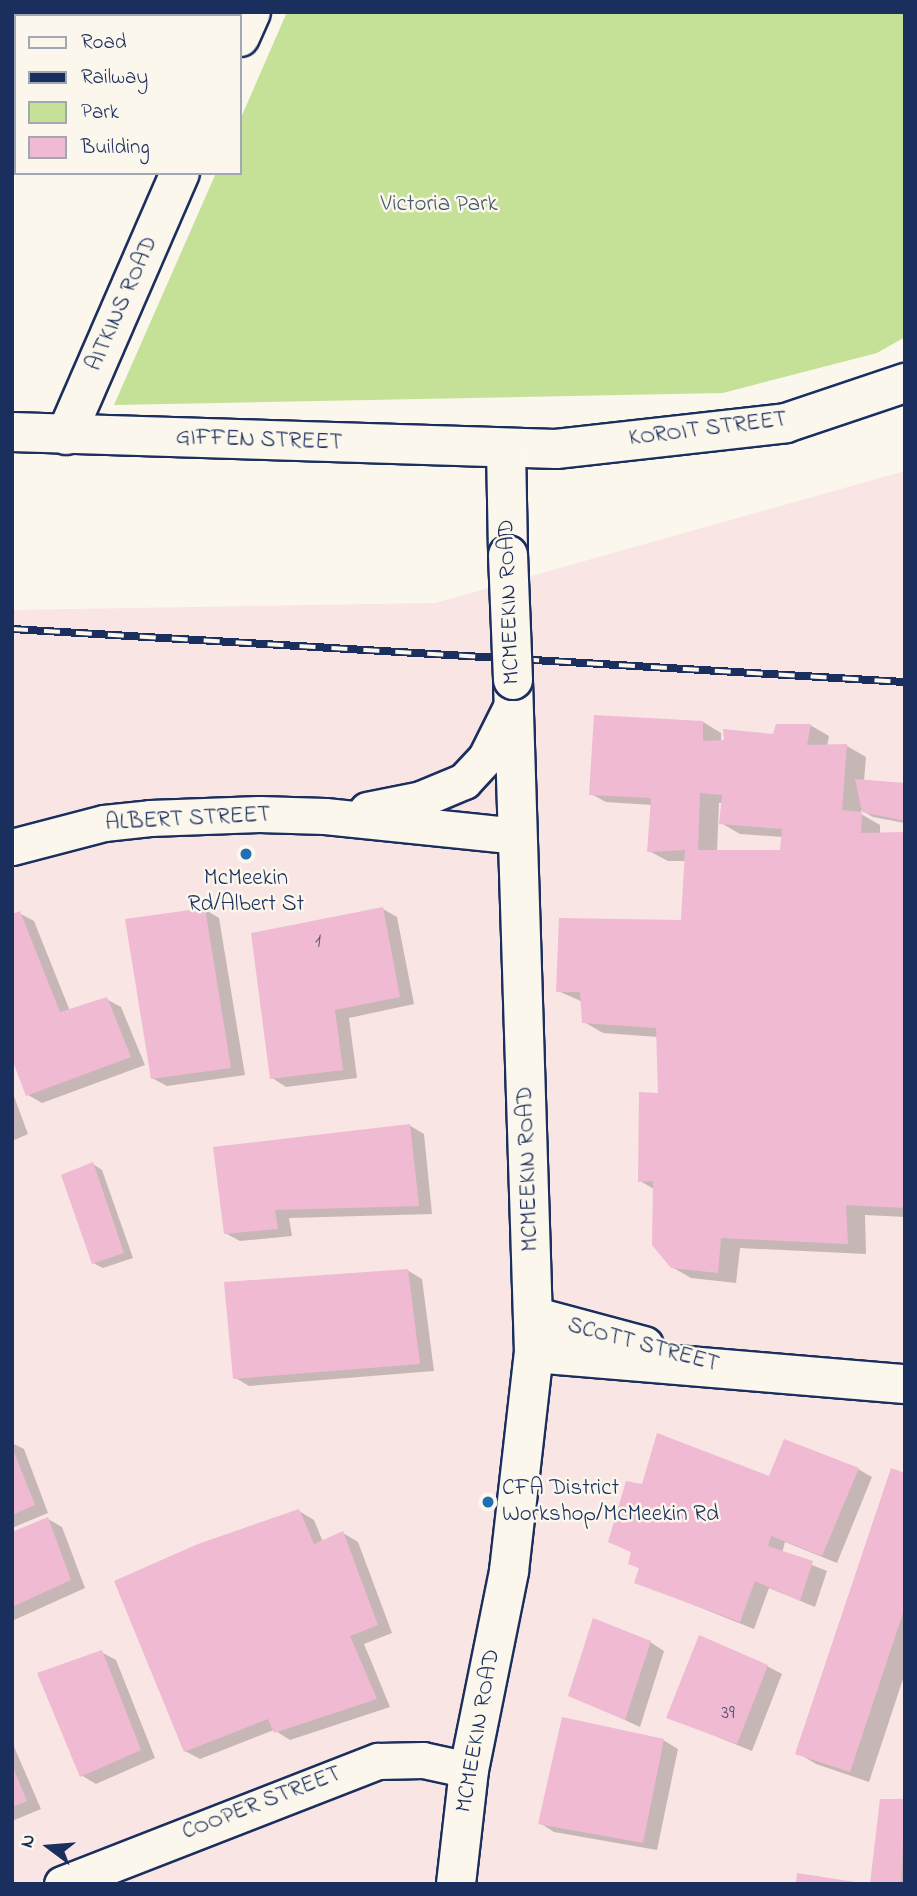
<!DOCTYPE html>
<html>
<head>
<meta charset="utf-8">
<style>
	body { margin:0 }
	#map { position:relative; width:917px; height:1896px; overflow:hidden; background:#fbf7ec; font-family:"Indie Flower",sans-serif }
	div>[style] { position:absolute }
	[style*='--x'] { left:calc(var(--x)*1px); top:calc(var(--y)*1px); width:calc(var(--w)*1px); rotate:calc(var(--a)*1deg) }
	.built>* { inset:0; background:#f8e5e4 }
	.green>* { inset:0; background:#c5e198 }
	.shadow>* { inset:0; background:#0003 }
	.building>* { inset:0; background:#f0bad2 }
	.roads { filter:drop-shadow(2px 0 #1b2f5e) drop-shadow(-2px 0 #1b2f5e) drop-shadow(0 2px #1b2f5e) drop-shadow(0 -2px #1b2f5e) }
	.minor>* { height:35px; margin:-17.5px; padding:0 17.5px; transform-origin:17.5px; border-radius:17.5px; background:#fbf7ec }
	.tertiary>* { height:38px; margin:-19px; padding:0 19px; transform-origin:19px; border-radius:19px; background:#fbf7ec }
	.rail>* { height:8px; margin-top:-4px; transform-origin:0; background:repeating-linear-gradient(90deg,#fbf7ec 0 16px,#1b2f5e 0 32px); box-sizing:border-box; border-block:2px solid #1b2f5e }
	.bridges { filter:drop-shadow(2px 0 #1b2f5e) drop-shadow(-2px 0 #1b2f5e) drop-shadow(0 2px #1b2f5e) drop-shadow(0 -2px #1b2f5e) }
	.tertiary-bridge>* { height:38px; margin:-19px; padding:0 19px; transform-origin:19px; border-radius:19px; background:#fbf7ec }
	.dots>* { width:19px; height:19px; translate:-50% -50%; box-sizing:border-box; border:4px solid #fbf7ec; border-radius:50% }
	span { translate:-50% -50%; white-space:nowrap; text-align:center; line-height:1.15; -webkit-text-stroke:5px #fbf7ec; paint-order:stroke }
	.number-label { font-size:19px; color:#50527b }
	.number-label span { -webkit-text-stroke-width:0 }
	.park-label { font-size:23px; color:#465c6c }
	.street-label { font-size:23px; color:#1b2f5e }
	.poi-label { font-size:23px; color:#1b2f5e }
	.left { translate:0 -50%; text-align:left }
	.frame { position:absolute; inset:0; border:14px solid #1b2f5e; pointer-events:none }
	.legend { position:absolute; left:14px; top:14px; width:228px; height:161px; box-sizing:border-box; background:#fbf7ec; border:2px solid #a1a7b3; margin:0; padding:9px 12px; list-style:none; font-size:21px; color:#1b2f5e }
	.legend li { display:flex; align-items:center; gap:14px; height:35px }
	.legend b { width:35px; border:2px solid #a1a7b3 }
	.north { position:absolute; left:14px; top:1812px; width:70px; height:70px; -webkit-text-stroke:5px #fbf7ec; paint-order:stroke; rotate:286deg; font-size:19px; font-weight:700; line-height:28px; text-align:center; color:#1b2f5e }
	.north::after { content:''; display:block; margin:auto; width:24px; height:32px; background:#1b2f5e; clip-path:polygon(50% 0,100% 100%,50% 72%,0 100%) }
</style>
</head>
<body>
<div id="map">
	<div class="built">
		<i style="clip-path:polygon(905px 471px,905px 1884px,12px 1884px,12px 610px,435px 603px)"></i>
	</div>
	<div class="green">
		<i style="clip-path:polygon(287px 12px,905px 12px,905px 337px,877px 353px,723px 393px,114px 405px,216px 173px,240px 173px,240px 120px)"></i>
	</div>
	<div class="shadow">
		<i style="clip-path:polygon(evenodd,595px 716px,703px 722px,721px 733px,721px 742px,774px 736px,810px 725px,829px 736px,827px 746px,847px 746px,866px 757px,864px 781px,905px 785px,905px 823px,873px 817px,861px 810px,861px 814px,880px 825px,880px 835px,905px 834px,905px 1217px,865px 1215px,866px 1254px,740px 1248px,736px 1283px,691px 1278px,672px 1267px,654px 1189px,640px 1181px,660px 1094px,658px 1037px,603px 1033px,584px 1022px,583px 1002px,558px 991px,682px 922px,686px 861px,668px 861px,649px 851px,652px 805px,606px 802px,591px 794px,595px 716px,719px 803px,723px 803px,721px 823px,740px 834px,783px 837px,782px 851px,717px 852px,719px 803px)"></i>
		<i style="clip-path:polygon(204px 909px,219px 918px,245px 1075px,167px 1086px,152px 1078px)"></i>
		<i style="clip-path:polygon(383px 909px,397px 917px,414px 1004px,349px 1018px,357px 1078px,286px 1087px,272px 1078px)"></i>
		<i style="clip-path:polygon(19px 913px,34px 921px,70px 1011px,106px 999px,121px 1007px,145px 1065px,42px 1103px,28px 1095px)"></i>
		<i style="clip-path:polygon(12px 1091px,28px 1134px,12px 1141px)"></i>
		<i style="clip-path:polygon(409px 1125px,424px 1134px,432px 1214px,289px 1218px,292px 1236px,240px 1241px,225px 1233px)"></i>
		<i style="clip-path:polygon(93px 1164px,102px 1170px,133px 1258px,103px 1268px,93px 1263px)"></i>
		<i style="clip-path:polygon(407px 1270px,422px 1279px,434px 1371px,249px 1386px,234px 1377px)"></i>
		<i style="clip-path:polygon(12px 1443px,24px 1449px,48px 1513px,12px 1528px)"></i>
		<i style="clip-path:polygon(858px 1469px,872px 1477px,837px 1563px,785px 1542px,782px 1553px,827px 1571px,815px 1607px,769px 1588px,754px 1629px,636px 1582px,640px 1569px,630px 1563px,633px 1553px,610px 1541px,643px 1486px)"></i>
		<i style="clip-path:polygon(905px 1475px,905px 1673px,869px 1782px,816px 1764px,798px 1753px)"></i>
		<i style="clip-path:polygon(299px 1511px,314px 1520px,323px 1542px,343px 1533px,358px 1542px,392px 1633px,364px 1644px,390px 1707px,290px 1740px,274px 1730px,200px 1759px,185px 1751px)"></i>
		<i style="clip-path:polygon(48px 1519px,62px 1527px,85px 1588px,12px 1621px,12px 1534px)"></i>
		<i style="clip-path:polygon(650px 1642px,664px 1651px,640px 1727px,571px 1695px)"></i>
		<i style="clip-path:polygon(101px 1652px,116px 1660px,155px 1758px,96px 1784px,81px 1775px)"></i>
		<i style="clip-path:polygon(767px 1666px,782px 1674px,752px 1751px,668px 1717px)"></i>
		<i style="clip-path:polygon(663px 1740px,678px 1749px,657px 1850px,554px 1832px,540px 1823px)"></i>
		<i style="clip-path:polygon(12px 1742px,41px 1809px,12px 1821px)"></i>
		<i style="clip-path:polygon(905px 1801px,905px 1884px,871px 1884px)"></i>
	</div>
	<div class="building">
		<i style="clip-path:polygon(evenodd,594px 715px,703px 721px,703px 741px,724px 740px,723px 729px,773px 734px,776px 724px,811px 724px,807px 745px,847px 744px,842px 810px,862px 812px,861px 833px,905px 832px,905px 1208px,846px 1205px,848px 1244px,721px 1238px,718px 1273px,671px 1268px,652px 1245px,653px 1181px,638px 1182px,639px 1092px,658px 1093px,656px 1028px,582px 1023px,580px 992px,556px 992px,559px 918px,681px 920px,685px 850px,647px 852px,651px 798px,589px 795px,594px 715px,700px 793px,722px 795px,719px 824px,782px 829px,780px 850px,698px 850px,700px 793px)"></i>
		<i style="clip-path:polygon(855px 779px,905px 783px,905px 821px,862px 812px)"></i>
		<i style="clip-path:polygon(383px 907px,400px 997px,335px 1010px,343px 1070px,270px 1079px,251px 933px)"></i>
		<i style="clip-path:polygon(205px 908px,231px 1068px,151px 1079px,125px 919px)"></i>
		<i style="clip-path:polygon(20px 911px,60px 1012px,107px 997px,131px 1057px,26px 1096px,12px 1059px,12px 914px)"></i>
		<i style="clip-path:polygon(410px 1124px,419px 1206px,275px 1210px,278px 1229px,224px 1234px,213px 1147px)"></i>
		<i style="clip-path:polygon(93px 1162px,124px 1253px,92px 1264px,61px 1175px)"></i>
		<i style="clip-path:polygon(408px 1269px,420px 1364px,233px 1379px,224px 1282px)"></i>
		<i style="clip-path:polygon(657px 1433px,769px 1476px,784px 1439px,859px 1468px,822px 1556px,771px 1536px,768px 1546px,813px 1561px,800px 1601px,755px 1581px,740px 1622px,634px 1583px,639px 1568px,628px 1564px,631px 1552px,608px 1542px,626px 1481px,642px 1484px)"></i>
		<i style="clip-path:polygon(12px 1447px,35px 1505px,12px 1515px)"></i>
		<i style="clip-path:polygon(891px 1468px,905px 1473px,905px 1607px,850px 1772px,795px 1754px)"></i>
		<i style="clip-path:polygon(299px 1509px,314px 1544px,343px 1531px,378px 1625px,350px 1636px,377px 1699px,274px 1733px,268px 1719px,184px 1752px,114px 1581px,198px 1544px)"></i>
		<i style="clip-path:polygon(48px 1517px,71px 1580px,12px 1607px,12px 1532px)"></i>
		<i style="clip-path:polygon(593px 1618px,651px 1641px,625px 1720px,568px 1696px)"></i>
		<i style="clip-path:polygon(699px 1635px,768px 1665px,737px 1744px,666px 1718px)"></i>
		<i style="clip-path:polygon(102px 1650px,141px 1750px,80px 1777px,37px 1673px)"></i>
		<i style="clip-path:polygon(562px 1717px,664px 1739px,643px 1843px,538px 1824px)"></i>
		<i style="clip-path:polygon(12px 1765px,27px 1801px,12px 1807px)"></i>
		<i style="clip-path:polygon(880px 1799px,905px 1799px,901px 1884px,870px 1884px)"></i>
		<i style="clip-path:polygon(797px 1873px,855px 1882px,855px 1884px,796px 1884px)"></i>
	</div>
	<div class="roads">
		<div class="minor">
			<i style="--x:367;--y:810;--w:55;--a:-11.5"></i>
			<i style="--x:421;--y:799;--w:47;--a:-22.7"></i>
			<i style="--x:464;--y:781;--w:33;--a:-47"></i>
			<i style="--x:486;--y:757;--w:60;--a:-63.4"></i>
			<i style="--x:12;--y:847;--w:95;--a:-14.6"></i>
			<i style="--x:104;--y:823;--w:46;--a:-6.2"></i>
			<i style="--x:150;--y:818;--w:109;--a:-2.1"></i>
			<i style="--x:259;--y:814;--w:66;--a:1.7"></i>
			<i style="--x:325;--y:816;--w:193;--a:5.9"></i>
			<i style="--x:62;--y:1884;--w:339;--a:-21.3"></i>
			<i style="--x:378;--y:1761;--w:45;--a:-1.3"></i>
			<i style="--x:423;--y:1760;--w:47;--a:12.3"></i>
		</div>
		<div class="tertiary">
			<i style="--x:240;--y:37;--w:27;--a:-66"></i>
			<i style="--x:12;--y:432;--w:544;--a:1.79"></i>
			<i style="--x:556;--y:449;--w:231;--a:-6.4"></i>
			<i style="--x:786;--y:423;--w:126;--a:-18.6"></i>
			<i style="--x:66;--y:435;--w:286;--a:-66.5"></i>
			<i style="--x:506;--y:448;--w:107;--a:88.9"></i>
			<i style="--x:536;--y:1317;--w:112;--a:15"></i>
			<i style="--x:534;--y:1353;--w:372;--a:4.8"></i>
			<i style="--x:456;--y:1884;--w:115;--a:-83.5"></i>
			<i style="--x:469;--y:1770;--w:203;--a:-78.6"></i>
			<i style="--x:509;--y:1571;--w:219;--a:-83.5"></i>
			<i style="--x:534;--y:1353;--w:673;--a:-91.79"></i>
		</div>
	</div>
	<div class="rail">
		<i style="--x:12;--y:629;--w:895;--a:3.4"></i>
	</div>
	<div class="bridges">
		<div class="tertiary-bridge">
			<i style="--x:508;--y:555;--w:125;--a:87.7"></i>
		</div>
	</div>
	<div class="dots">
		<i style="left:246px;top:854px;background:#1f6fb2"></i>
		<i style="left:488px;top:1502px;background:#1f6fb2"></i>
	</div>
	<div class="number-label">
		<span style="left:318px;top:942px">1</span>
		<span style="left:728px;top:1714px">39</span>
	</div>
	<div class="park-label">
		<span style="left:439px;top:205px">Victoria Park</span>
	</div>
	<div class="street-label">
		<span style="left:123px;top:304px;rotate:-66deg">AITKINS ROAD</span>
		<span style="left:708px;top:430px;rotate:-7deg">KOROIT STREET</span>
		<span style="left:259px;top:441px;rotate:2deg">GIFFEN STREET</span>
		<span style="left:510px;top:602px;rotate:-92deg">MCMEEKIN ROAD</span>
		<span style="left:188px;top:820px;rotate:-3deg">ALBERT STREET</span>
		<span style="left:529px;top:1169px;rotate:-92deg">MCMEEKIN ROAD</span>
		<span style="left:643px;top:1346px;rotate:15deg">SCOTT STREET</span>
		<span style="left:479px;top:1731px;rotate:-80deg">MCMEEKIN ROAD</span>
		<span style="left:262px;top:1804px;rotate:-21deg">COOPER STREET</span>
	</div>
	<div class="poi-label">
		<span style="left:246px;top:892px">McMeekin<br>Rd/Albert St</span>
		<span class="left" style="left:502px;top:1502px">CFA District<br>Workshop/McMeekin Rd</span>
	</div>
	<div class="frame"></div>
	<ul class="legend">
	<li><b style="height:9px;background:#fbf7ec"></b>Road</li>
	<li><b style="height:9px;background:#1b2f5e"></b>Railway</li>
	<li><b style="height:19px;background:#c5e198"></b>Park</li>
	<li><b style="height:19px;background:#f0bad2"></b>Building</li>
	</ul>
	<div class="north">N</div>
</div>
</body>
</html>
